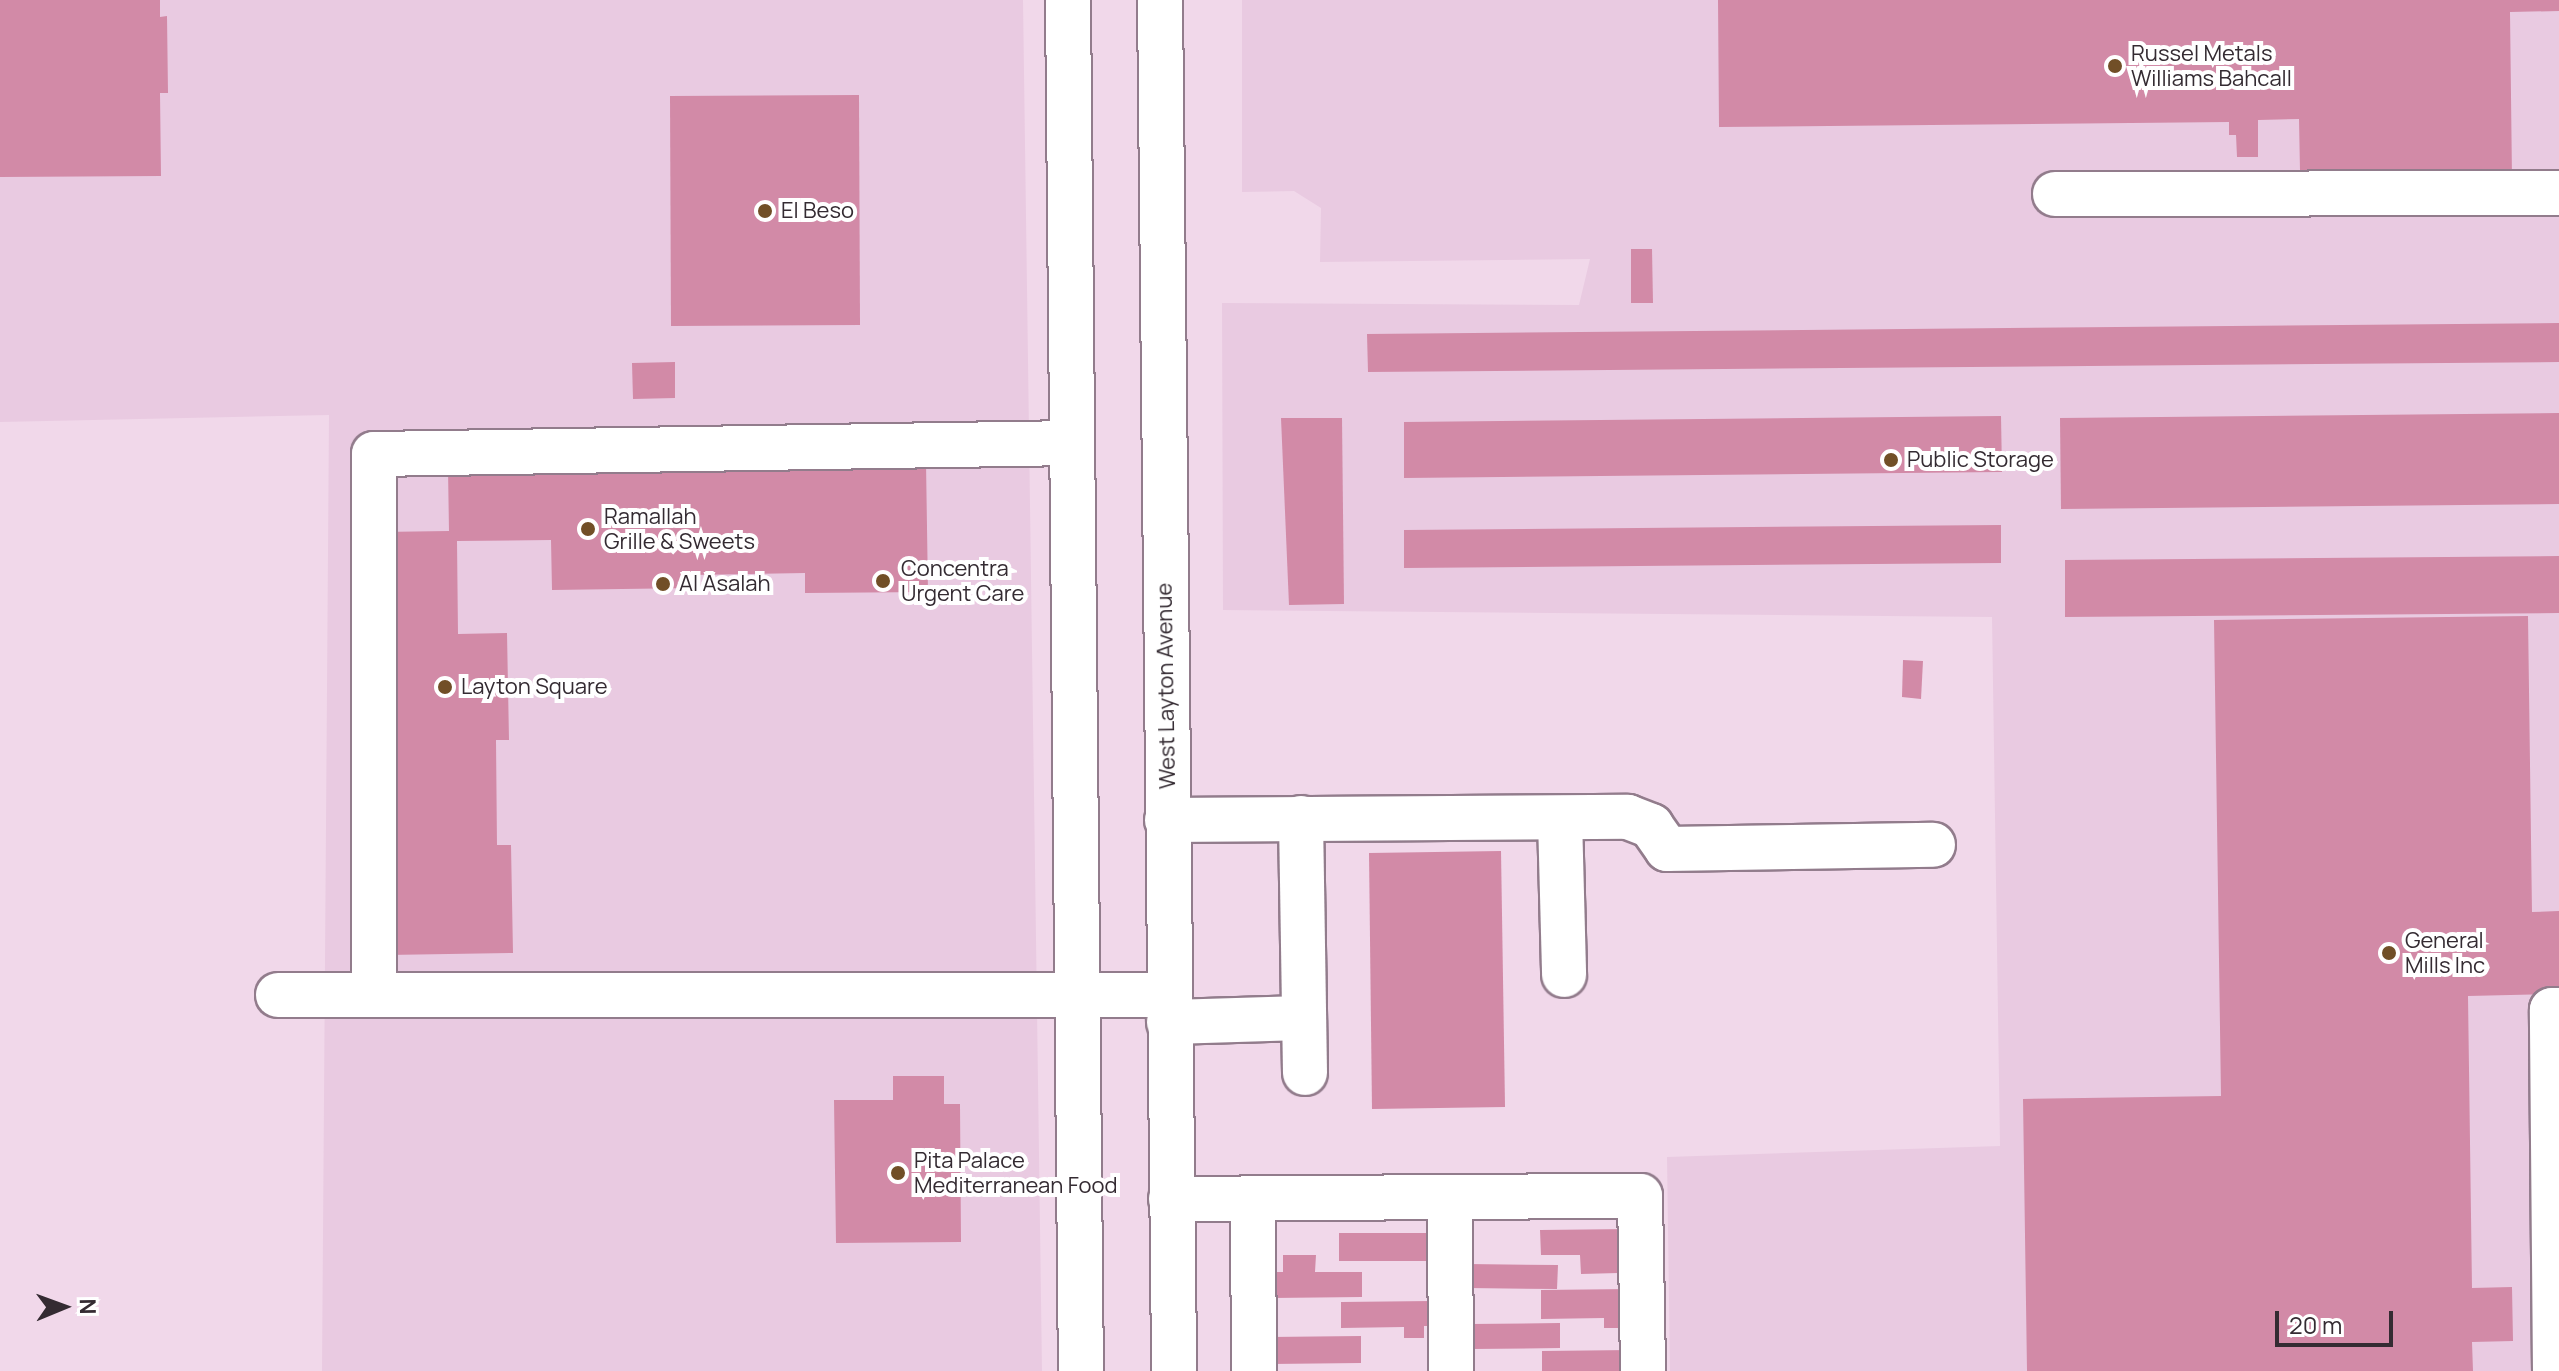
<!DOCTYPE html>
<html>
<head>
<meta charset="utf-8">
<style>
	body { margin:0 }
	#map { position:relative; width:2559px; height:1371px; overflow:hidden; background:#f1d8ea; font-family:Manrope,sans-serif }
	div>[style] { position:absolute }
	[style*='--x'] { left:calc(var(--x)*1px); top:calc(var(--y)*1px); width:calc(var(--w)*1px); rotate:calc(var(--a)*1deg) }
	.built>* { inset:0; background:#e9cae1 }
	.building>* { inset:0; background:#d28aa7 }
	.roads { filter:drop-shadow(2px 0 #927c8c) drop-shadow(-2px 0 #927c8c) drop-shadow(0 2px #927c8c) drop-shadow(0 -2px #927c8c) }
	.minor>* { height:44px; margin:-22px; padding:0 22px; transform-origin:22px; border-radius:22px; background:#fff }
	.major>* { height:44px; margin:-22px; padding:0 22px; transform-origin:22px; border-radius:22px; background:#fff }
	.dots>* { width:22px; height:22px; translate:-50% -50%; box-sizing:border-box; border:4px solid #fff; border-radius:50% }
	span { translate:-50% -50%; white-space:nowrap; text-align:center; line-height:1.15; -webkit-text-stroke:8px #fff; paint-order:stroke }
	.poi-label { font-size:22px; color:#342b32 }
	.left { translate:0 -50%; text-align:left }
	.street-label { font-size:22px; color:#342b32 }
	.north { position:absolute; left:24px; top:1267px; width:80px; height:80px; -webkit-text-stroke:6px #fff; paint-order:stroke; rotate:89deg; font-size:22px; font-weight:700; line-height:32px; text-align:center; color:#342b32 }
	.north::after { content:''; display:block; margin:auto; width:28px; height:36px; background:#342b32; clip-path:polygon(50% 0,100% 100%,50% 72%,0 100%) }
	.scale { position:absolute; left:2275px; top:1311px; width:118px; height:36px; box-sizing:border-box; border:4px solid #342b32; border-top:0; padding-left:10px; font-size:24px; line-height:28px; white-space:nowrap; color:#342b32; -webkit-text-stroke:6px #fff; paint-order:stroke }
</style>
</head>
<body>
<div id="map">
	<div class="built">
		<i style="clip-path:polygon(0 0,1023px 0,1042px 1371px,322px 1371px,329px 415px,0 422px)"></i>
		<i style="clip-path:polygon(1242px 0,2559px 0,2559px 1371px,1670px 1371px,1667px 1157px,2000px 1146px,1992px 617px,1223px 610px,1222px 303px,1579px 305px,1590px 259px,1320px 262px,1321px 208px,1294px 191px,1242px 192px)"></i>
	</div>
	<div class="building">
		<i style="clip-path:polygon(0 0,160px 0,160px 17px,167px 16px,168px 93px,160px 93px,161px 176px,0 177px)"></i>
		<i style="clip-path:polygon(1718px 0,2559px 0,2559px 11px,2510px 12px,2512px 178px,2338px 179px,2337px 171px,2300px 171px,2299px 119px,2258px 120px,2258px 157px,2237px 157px,2236px 135px,2229px 135px,2229px 122px,1719px 127px)"></i>
		<i style="clip-path:polygon(859px 95px,860px 325px,671px 326px,670px 96px)"></i>
		<i style="clip-path:polygon(1631px 249px,1652px 249px,1653px 303px,1631px 303px)"></i>
		<i style="clip-path:polygon(2559px 323px,2559px 362px,1368px 372px,1367px 334px)"></i>
		<i style="clip-path:polygon(675px 362px,675px 398px,633px 399px,632px 363px)"></i>
		<i style="clip-path:polygon(2559px 413px,2559px 504px,2061px 509px,2060px 418px)"></i>
		<i style="clip-path:polygon(2001px 416px,2002px 472px,1404px 478px,1404px 422px)"></i>
		<i style="clip-path:polygon(1281px 418px,1342px 418px,1344px 604px,1289px 605px)"></i>
		<i style="clip-path:polygon(926px 462px,928px 592px,805px 593px,805px 573px,692px 575px,692px 588px,552px 590px,551px 540px,457px 541px,458px 634px,507px 633px,509px 740px,496px 740px,497px 845px,511px 845px,513px 953px,387px 955px,381px 532px,449px 531px,448px 469px)"></i>
		<i style="clip-path:polygon(2001px 525px,2001px 563px,1404px 568px,1404px 530px)"></i>
		<i style="clip-path:polygon(2559px 556px,2559px 613px,2065px 617px,2065px 560px)"></i>
		<i style="clip-path:polygon(2528px 616px,2532px 912px,2559px 911px,2559px 994px,2468px 996px,2472px 1288px,2512px 1287px,2513px 1341px,2472px 1342px,2473px 1371px,2027px 1371px,2023px 1099px,2221px 1096px,2214px 620px)"></i>
		<i style="clip-path:polygon(1903px 660px,1923px 661px,1921px 699px,1902px 697px)"></i>
		<i style="clip-path:polygon(1501px 851px,1505px 1107px,1372px 1109px,1369px 853px)"></i>
		<i style="clip-path:polygon(893px 1076px,944px 1076px,944px 1104px,960px 1104px,961px 1242px,836px 1243px,834px 1100px,893px 1100px)"></i>
		<i style="clip-path:polygon(1631px 1229px,1632px 1254px,1618px 1255px,1618px 1273px,1581px 1274px,1580px 1255px,1541px 1255px,1540px 1230px)"></i>
		<i style="clip-path:polygon(1339px 1233px,1430px 1233px,1430px 1261px,1339px 1261px)"></i>
		<i style="clip-path:polygon(1283px 1255px,1316px 1255px,1315px 1272px,1362px 1272px,1362px 1297px,1272px 1298px,1272px 1272px,1283px 1272px)"></i>
		<i style="clip-path:polygon(1467px 1264px,1558px 1265px,1557px 1289px,1468px 1288px)"></i>
		<i style="clip-path:polygon(1631px 1289px,1631px 1318px,1620px 1317px,1620px 1328px,1604px 1328px,1604px 1318px,1541px 1319px,1541px 1290px)"></i>
		<i style="clip-path:polygon(1432px 1301px,1432px 1326px,1424px 1326px,1424px 1338px,1404px 1338px,1404px 1327px,1341px 1328px,1341px 1302px)"></i>
		<i style="clip-path:polygon(1560px 1323px,1560px 1348px,1471px 1349px,1470px 1324px)"></i>
		<i style="clip-path:polygon(1361px 1336px,1361px 1363px,1271px 1364px,1270px 1337px)"></i>
		<i style="clip-path:polygon(1631px 1350px,1632px 1371px,1542px 1371px,1542px 1351px)"></i>
	</div>
	<div class="roads">
		<div class="minor">
			<i style="--x:2055;--y:194;--w:504;--a:-0.11"></i>
			<i style="--x:1301;--y:818;--w:255;--a:89.1"></i>
			<i style="--x:1560;--y:818;--w:157;--a:88.5"></i>
			<i style="--x:1167;--y:820;--w:461;--a:-0.4"></i>
			<i style="--x:1628;--y:817;--w:25;--a:21"></i>
			<i style="--x:1651;--y:826;--w:28;--a:55"></i>
			<i style="--x:1667;--y:849;--w:266;--a:-0.9"></i>
			<i style="--x:278;--y:995;--w:891;--a:0"></i>
			<i style="--x:374;--y:995;--w:541;--a:-90"></i>
			<i style="--x:374;--y:454;--w:698;--a:-0.9"></i>
			<i style="--x:1169;--y:1022;--w:135;--a:-1.7"></i>
			<i style="--x:1253;--y:1198;--w:173;--a:89.7"></i>
			<i style="--x:1450;--y:1198;--w:173;--a:89.7"></i>
			<i style="--x:1171;--y:1199;--w:469;--a:-0.4"></i>
			<i style="--x:1640;--y:1196;--w:175;--a:89"></i>
			<i style="--x:2555;--y:1371;--w:361;--a:-90.5"></i>
			<i style="--x:2552;--y:1010;--w:7;--a:0"></i>
		</div>
		<div class="major">
			<i style="--x:1068;--y:0;--w:1371;--a:89.46"></i>
			<i style="--x:1160;--y:0;--w:1371;--a:89.41"></i>
		</div>
	</div>
	<div class="dots">
		<i style="left:2115px;top:66px;background:#714f27"></i>
		<i style="left:765px;top:211px;background:#714f27"></i>
		<i style="left:1891px;top:460px;background:#714f27"></i>
		<i style="left:588px;top:529px;background:#714f27"></i>
		<i style="left:883px;top:581px;background:#714f27"></i>
		<i style="left:663px;top:584px;background:#714f27"></i>
		<i style="left:445px;top:687px;background:#714f27"></i>
		<i style="left:2389px;top:953px;background:#714f27"></i>
		<i style="left:898px;top:1173px;background:#714f27"></i>
	</div>
	<div class="poi-label">
		<span class="left" style="left:2131px;top:66px">Russel Metals<br>Williams Bahcall</span>
		<span class="left" style="left:781px;top:211px">El Beso</span>
		<span class="left" style="left:1907px;top:460px">Public Storage</span>
		<span class="left" style="left:604px;top:529px">Ramallah<br>Grille &amp; Sweets</span>
		<span class="left" style="left:901px;top:581px">Concentra<br>Urgent Care</span>
		<span class="left" style="left:679px;top:584px">Al Asalah</span>
		<span class="left" style="left:461px;top:687px">Layton Square</span>
		<span class="left" style="left:2405px;top:953px">General<br>Mills Inc</span>
		<span class="left" style="left:914px;top:1173px">Pita Palace<br>Mediterranean Food</span>
	</div>
	<div class="street-label">
		<span style="left:1166px;top:686px;rotate:-91deg">West Layton Avenue</span>
	</div>
	<div class="north">N</div>
	<div class="scale">20 m</div>
</div>
</body>
</html>
